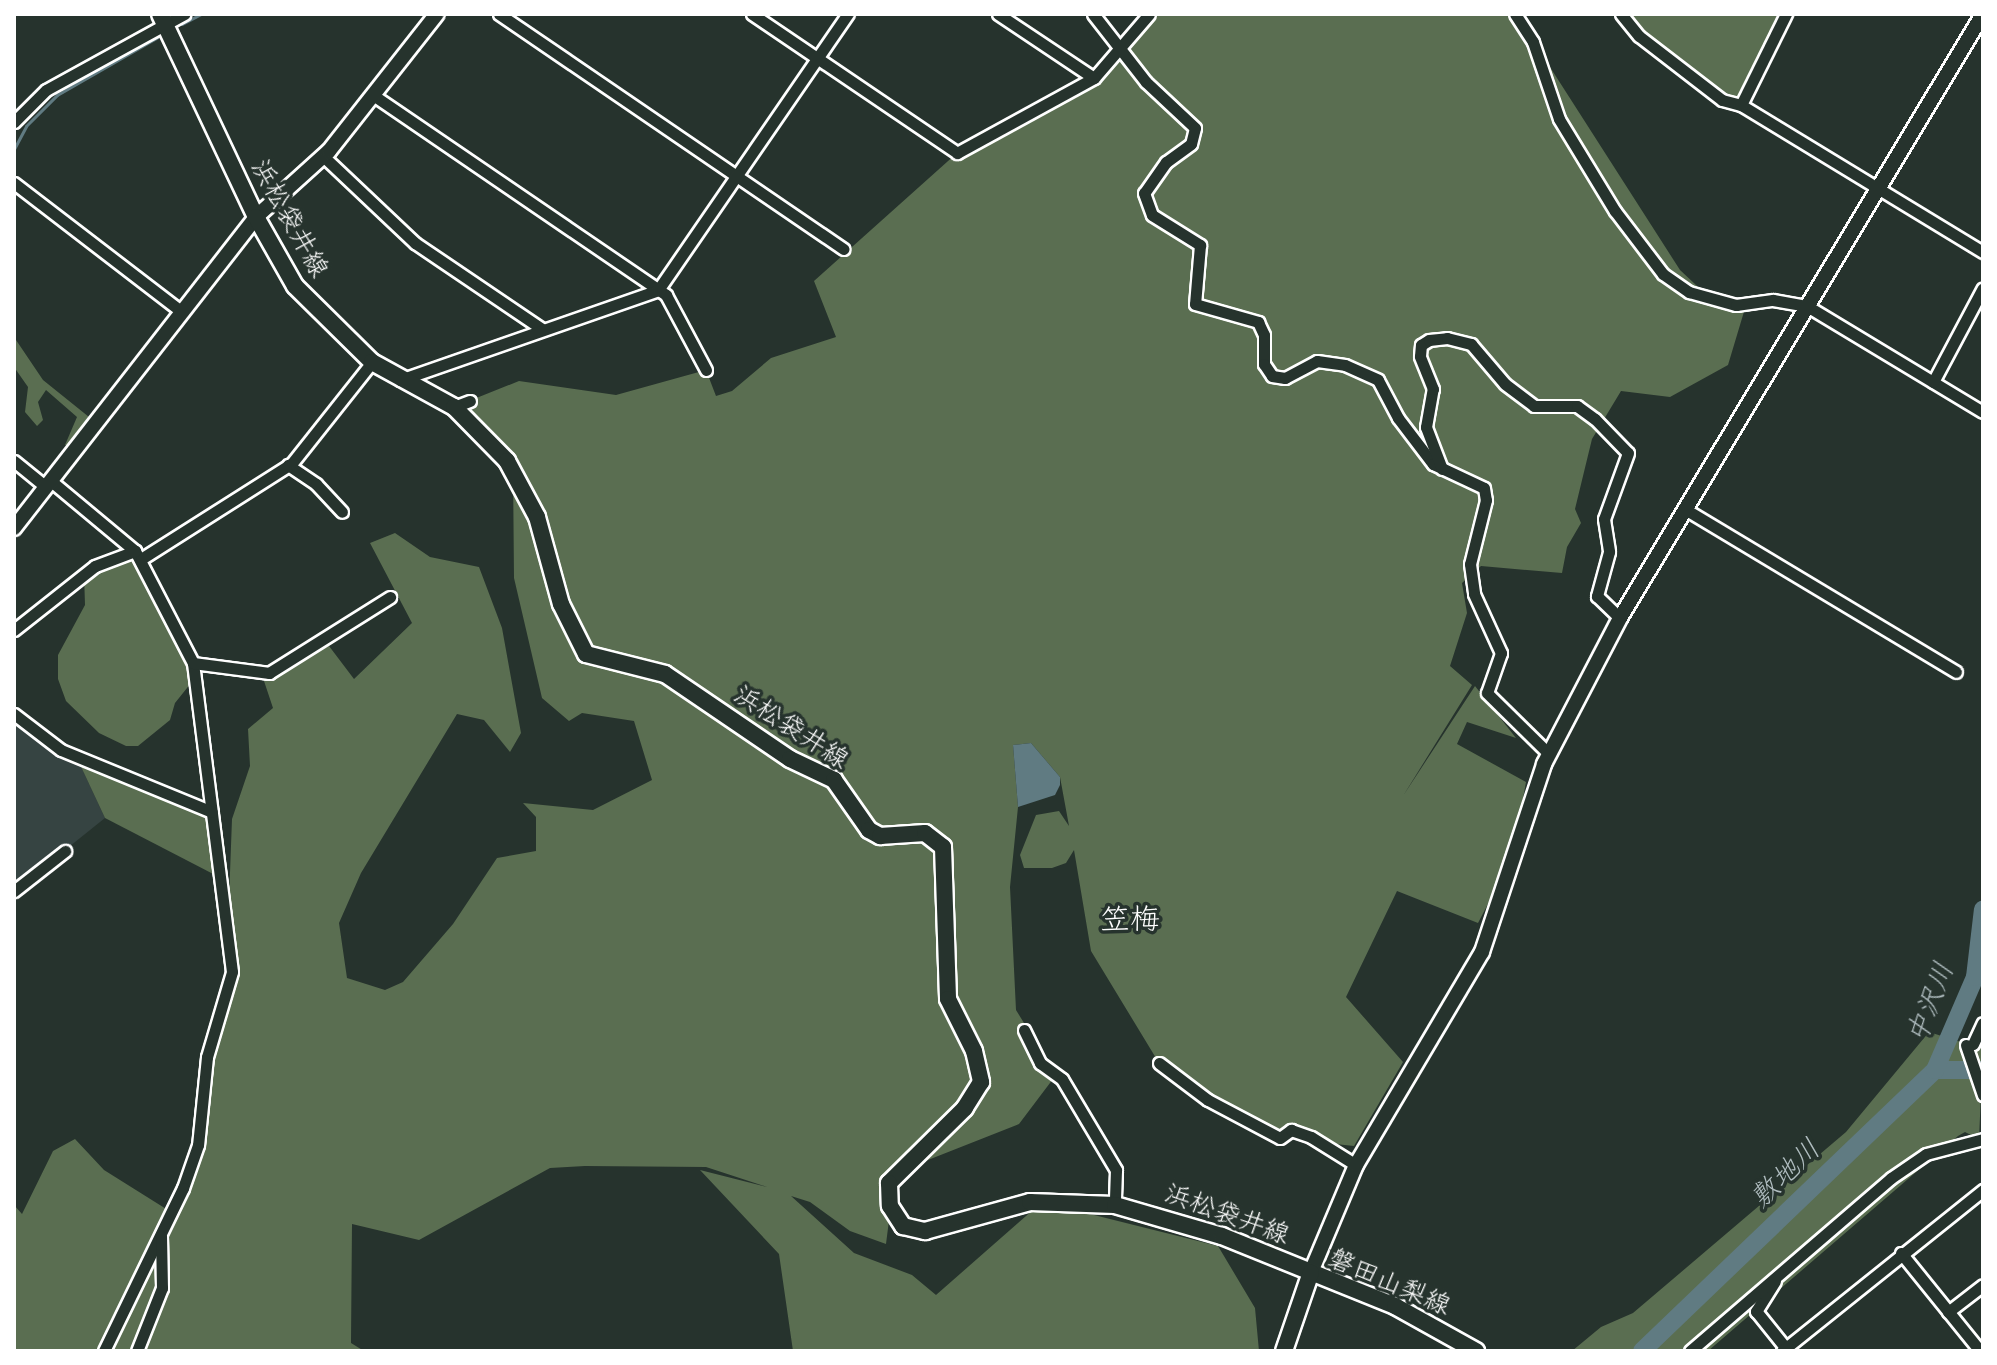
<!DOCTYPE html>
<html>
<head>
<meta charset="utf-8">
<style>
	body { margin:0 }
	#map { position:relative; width:1997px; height:1365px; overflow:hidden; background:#26332d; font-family:"Architects Daughter","Klee One",sans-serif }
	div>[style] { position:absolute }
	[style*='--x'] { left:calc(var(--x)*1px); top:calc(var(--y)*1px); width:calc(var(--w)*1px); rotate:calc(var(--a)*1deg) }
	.built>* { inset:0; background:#364442 }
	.green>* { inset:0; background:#5a6e51 }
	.water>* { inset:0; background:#607b82 }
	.stream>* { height:3px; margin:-1.5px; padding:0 1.5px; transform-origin:1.5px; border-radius:1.5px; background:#607b82 }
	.river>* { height:18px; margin:-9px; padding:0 9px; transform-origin:9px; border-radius:9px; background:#607b82 }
	.roads { filter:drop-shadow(2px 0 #fff) drop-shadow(-2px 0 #fff) drop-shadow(0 2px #fff) drop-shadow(0 -2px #fff) }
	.minor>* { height:11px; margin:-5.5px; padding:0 5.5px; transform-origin:5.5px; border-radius:5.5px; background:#26332d }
	.tertiary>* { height:14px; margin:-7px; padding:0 7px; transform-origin:7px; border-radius:7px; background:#26332d }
	.secondary>* { height:16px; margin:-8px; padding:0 8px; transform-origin:8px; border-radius:8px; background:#26332d }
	span { translate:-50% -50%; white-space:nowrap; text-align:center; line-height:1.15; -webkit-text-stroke:7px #26332d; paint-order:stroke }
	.street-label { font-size:26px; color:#fff }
	.water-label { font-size:28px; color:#b0bdc0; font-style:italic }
	.quarter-label { font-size:30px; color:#fff }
	.frame { position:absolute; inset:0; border:16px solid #fff; pointer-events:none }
</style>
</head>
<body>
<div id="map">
	<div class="built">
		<i style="clip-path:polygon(14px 708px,76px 756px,105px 818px,14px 891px)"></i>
	</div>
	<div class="green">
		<i style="clip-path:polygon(1149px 14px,1516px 14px,1680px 270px,1713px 301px,1746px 305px,1728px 365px,1670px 397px,1621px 391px,1592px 439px,1575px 509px,1581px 523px,1567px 547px,1562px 573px,1481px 566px,1462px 583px,1467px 613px,1450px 666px,1472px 685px,1403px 796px,1475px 686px,1516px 738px,1467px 722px,1457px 744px,1526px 782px,1512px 858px,1478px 923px,1397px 891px,1346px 997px,1403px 1062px,1354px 1146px,1280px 1138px,1159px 1063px,1091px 951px,1074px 850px,1066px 863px,1052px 868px,1024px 868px,1020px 855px,1036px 815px,1059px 811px,1069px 826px,1060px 777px,1031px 743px,1013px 745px,1018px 807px,1010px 887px,1016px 1010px,1056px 1075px,1019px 1124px,895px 1173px,886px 1244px,850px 1231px,810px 1202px,791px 1196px,854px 1253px,912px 1275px,936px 1295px,1042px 1202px,1218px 1246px,1255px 1308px,1259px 1351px,793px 1351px,779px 1254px,700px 1170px,767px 1187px,706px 1167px,585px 1166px,550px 1168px,419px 1240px,352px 1224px,351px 1343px,364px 1351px,14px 1351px,14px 1205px,22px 1214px,53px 1151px,75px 1139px,104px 1170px,171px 1212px,203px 1122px,205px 1070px,225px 1006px,232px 819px,250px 766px,248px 729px,273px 708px,263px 678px,329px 646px,354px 679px,412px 623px,370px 543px,395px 533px,430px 557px,479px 567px,502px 628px,521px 733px,510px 752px,484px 720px,457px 714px,361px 873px,339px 923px,347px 978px,385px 990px,403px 982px,453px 924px,497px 858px,536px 851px,536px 817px,523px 803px,593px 810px,652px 780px,634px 721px,582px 713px,569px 721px,542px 698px,514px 578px,513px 470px,454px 407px,519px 381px,616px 395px,706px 370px,716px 396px,732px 391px,771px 358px,836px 337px,814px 281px,957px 153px,1108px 62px)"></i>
		<i style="clip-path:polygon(1631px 14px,1786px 14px,1741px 105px,1716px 95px,1630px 26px)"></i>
		<i style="clip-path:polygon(14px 337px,43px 380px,89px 417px,71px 446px,65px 445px,77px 417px,46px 390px,38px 402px,43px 420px,37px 426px,25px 412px,28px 387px,14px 367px)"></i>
		<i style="clip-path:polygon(135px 551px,195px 678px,175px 703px,170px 720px,138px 746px,126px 746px,99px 733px,66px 701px,58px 679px,58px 655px,85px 605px,84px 574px)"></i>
		<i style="clip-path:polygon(76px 756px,212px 812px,219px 877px,105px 818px)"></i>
		<i style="clip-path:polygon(1929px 1032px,1983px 1049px,1979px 1139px,1965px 1132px,1958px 1136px,1708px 1351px,1572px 1351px,1601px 1327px,1633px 1313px,1846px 1132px)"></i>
	</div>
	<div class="water">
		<i style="clip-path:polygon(1031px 743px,1060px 777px,1060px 785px,1055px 795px,1018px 807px,1013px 745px)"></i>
	</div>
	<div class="stream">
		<i style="--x:182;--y:24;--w:21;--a:-28"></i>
		<i style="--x:14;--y:149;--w:26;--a:-62"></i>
		<i style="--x:26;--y:126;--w:44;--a:-45"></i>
		<i style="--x:57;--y:95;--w:116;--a:-29.9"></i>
	</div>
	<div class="river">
		<i style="--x:1935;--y:1070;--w:48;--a:0"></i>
		<i style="--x:1642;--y:1351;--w:406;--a:-43.8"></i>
		<i style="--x:1935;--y:1070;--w:101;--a:-66.7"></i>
		<i style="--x:1975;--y:977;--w:68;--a:-83.3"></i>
	</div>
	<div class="roads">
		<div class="minor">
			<i style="--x:499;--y:14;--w:417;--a:34.3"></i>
			<i style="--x:752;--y:14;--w:248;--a:34.1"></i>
			<i style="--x:957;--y:153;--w:156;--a:-28.7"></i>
			<i style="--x:1094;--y:78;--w:84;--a:-49.3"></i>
			<i style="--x:998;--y:14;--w:115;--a:33.7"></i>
			<i style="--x:1093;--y:14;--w:86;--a:52.1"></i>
			<i style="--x:1146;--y:82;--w:67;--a:43.2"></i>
			<i style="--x:1195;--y:128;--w:16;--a:104"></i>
			<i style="--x:1191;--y:144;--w:31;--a:144"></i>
			<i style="--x:1166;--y:162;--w:38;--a:125"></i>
			<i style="--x:1144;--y:193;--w:23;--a:70"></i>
			<i style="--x:1152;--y:215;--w:57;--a:32"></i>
			<i style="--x:1200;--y:245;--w:59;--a:94.8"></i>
			<i style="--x:1195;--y:304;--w:66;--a:15.9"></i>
			<i style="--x:1258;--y:322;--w:14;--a:65"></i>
			<i style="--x:1264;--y:335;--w:29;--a:90"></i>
			<i style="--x:1264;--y:364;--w:14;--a:56"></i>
			<i style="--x:1272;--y:376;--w:13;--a:9"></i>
			<i style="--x:1285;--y:378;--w:36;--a:-28"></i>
			<i style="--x:1317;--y:361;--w:28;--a:8"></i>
			<i style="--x:1345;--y:365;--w:36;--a:24"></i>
			<i style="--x:1378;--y:380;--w:43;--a:62.2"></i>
			<i style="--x:1398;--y:418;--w:58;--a:52.7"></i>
			<i style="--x:1433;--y:464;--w:56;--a:25.2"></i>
			<i style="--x:1484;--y:488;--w:12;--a:81"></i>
			<i style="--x:1486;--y:500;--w:66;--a:104"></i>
			<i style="--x:1470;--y:564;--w:30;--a:82"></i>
			<i style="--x:1474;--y:594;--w:65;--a:65.4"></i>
			<i style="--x:1501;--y:653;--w:42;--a:109.3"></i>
			<i style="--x:1487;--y:693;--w:87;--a:44.5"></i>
			<i style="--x:1515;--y:14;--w:33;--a:57"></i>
			<i style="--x:1533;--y:42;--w:81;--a:71.3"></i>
			<i style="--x:1559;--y:119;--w:108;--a:58.7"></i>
			<i style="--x:1615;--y:211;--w:79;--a:52.7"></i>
			<i style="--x:1663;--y:274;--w:32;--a:35"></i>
			<i style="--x:1689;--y:292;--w:49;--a:15.5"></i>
			<i style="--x:1736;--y:305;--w:37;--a:-8"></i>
			<i style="--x:1773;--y:300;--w:35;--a:10"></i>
			<i style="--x:1807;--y:306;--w:205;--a:31.1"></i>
			<i style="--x:1621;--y:14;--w:28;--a:51"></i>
			<i style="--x:1639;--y:36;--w:105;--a:37.6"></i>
			<i style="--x:1722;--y:100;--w:20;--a:15"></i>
			<i style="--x:1741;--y:105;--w:283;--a:31.3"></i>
			<i style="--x:373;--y:95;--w:355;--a:34.3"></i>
			<i style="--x:666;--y:295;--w:85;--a:61.9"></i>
			<i style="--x:1741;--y:105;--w:102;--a:-63.7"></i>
			<i style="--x:14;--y:122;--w:45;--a:-45"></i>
			<i style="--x:46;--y:90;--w:158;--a:-28.8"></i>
			<i style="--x:323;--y:156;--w:127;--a:43.4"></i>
			<i style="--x:415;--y:243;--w:153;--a:34.1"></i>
			<i style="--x:14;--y:183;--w:212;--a:37.5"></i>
			<i style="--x:400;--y:380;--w:273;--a:-19.2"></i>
			<i style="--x:658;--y:290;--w:335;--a:-55.5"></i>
			<i style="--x:1933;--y:382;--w:106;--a:-62"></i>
			<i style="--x:454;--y:407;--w:17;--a:-21"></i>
			<i style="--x:14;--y:461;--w:41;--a:39.1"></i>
			<i style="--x:288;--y:465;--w:34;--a:34"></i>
			<i style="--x:316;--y:484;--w:38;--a:47"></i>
			<i style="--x:1442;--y:469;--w:45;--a:-110.9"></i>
			<i style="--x:1426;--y:427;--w:39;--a:-80"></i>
			<i style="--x:1433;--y:389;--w:35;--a:-112"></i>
			<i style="--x:1420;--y:356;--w:11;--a:-85"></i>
			<i style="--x:1421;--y:345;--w:9;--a:-32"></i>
			<i style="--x:1429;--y:340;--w:18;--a:-6"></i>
			<i style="--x:1447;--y:338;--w:25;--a:14"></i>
			<i style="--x:1471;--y:344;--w:52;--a:49.6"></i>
			<i style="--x:1505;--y:384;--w:36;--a:37"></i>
			<i style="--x:1534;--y:406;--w:43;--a:0"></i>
			<i style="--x:1577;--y:406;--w:22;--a:36"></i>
			<i style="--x:1595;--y:419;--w:47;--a:45.9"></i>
			<i style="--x:1628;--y:453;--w:70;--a:110"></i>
			<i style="--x:1604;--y:519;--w:33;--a:81"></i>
			<i style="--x:1609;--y:552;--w:46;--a:105.3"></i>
			<i style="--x:1597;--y:596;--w:32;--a:44"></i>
			<i style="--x:51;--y:481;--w:109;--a:39.8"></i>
			<i style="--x:135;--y:551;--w:126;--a:62.6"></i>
			<i style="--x:193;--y:663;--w:311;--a:82.8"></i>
			<i style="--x:232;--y:972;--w:89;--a:106.4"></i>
			<i style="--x:207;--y:1057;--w:88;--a:95.8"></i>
			<i style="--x:198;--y:1145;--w:46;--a:109.2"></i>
			<i style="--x:183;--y:1188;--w:181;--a:115.9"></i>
			<i style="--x:1685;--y:509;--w:316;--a:31"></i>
			<i style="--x:141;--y:559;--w:179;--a:-32.4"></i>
			<i style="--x:292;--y:463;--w:129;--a:-51.6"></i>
			<i style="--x:14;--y:630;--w:103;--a:-38.3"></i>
			<i style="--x:95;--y:566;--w:43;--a:-20.6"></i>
			<i style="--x:193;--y:663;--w:77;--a:7.5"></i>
			<i style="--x:269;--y:673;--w:143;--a:-32.1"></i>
			<i style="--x:14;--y:714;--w:59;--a:37.5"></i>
			<i style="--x:61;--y:750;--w:163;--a:22.3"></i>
			<i style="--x:14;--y:891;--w:65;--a:-38.1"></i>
			<i style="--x:1024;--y:1030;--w:37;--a:64"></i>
			<i style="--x:1040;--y:1063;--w:27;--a:36"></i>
			<i style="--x:1062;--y:1079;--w:106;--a:59.3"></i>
			<i style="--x:1116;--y:1170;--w:35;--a:92"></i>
			<i style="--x:1973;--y:1044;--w:23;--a:-65"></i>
			<i style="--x:1966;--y:1045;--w:53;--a:71.2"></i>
			<i style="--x:1159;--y:1063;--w:61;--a:37.1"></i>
			<i style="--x:1208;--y:1100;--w:81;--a:27.8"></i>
			<i style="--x:1280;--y:1138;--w:14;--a:-36"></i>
			<i style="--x:1291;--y:1130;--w:21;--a:19"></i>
			<i style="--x:1311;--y:1137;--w:53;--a:31.9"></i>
			<i style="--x:1901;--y:1253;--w:126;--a:51.1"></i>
			<i style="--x:1775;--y:1281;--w:36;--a:122"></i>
			<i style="--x:1756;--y:1311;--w:51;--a:51.3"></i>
			<i style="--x:1948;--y:1312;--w:44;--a:-37.6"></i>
			<i style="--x:137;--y:1351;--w:68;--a:-68.4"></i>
			<i style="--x:162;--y:1288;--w:52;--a:-91.1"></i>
			<i style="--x:1690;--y:1351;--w:265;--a:-40.7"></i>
			<i style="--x:1891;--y:1178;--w:42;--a:-34.4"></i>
			<i style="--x:1926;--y:1154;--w:59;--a:-14.7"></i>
			<i style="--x:1782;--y:1351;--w:258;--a:-38.7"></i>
		</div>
		<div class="tertiary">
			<i style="--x:14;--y:528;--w:394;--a:-52.1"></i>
			<i style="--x:256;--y:217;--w:98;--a:-42.1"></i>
			<i style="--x:329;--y:151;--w:174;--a:-51.8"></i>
			<i style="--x:1311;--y:1272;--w:116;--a:-67.2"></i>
			<i style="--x:1356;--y:1165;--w:247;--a:-59.4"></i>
			<i style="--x:1482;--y:952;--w:198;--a:-71.7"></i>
			<i style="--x:1544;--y:764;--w:165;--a:-62.5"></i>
			<i style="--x:1620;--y:618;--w:705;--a:-58.99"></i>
		</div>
		<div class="secondary">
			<i style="--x:160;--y:14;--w:225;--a:64.7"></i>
			<i style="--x:256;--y:217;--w:79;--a:60.5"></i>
			<i style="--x:295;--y:286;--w:108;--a:44.6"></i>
			<i style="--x:372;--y:362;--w:94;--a:28.8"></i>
			<i style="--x:454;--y:407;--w:76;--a:45.5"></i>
			<i style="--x:507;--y:461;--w:64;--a:61.8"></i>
			<i style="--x:537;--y:517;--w:90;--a:74.6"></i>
			<i style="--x:561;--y:604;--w:56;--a:63.4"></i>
			<i style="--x:586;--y:654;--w:81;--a:14.2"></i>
			<i style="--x:665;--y:674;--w:151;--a:34.2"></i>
			<i style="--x:790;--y:759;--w:49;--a:25.5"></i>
			<i style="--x:834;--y:780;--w:61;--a:55"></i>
			<i style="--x:869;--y:830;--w:13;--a:29"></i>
			<i style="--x:880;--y:836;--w:45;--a:-3.8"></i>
			<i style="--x:925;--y:833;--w:23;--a:38"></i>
			<i style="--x:943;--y:847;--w:152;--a:88.1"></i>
			<i style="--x:948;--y:999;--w:58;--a:63.4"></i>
			<i style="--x:974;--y:1051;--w:32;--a:77"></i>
			<i style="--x:981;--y:1082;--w:31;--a:122"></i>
			<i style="--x:965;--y:1108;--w:107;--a:135.4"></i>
			<i style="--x:889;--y:1183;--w:23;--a:88"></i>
			<i style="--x:890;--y:1206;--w:24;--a:57"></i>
			<i style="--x:903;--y:1226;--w:23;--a:13"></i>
			<i style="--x:925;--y:1231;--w:109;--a:-15.4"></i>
			<i style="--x:1030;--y:1202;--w:85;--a:2"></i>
			<i style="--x:1115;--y:1205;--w:111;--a:16.2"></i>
			<i style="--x:1222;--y:1236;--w:187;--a:22"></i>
			<i style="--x:1395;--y:1306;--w:93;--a:29.1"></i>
			<i style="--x:1284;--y:1351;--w:83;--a:-71.1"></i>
		</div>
	</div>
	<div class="street-label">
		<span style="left:289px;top:219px;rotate:61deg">浜松袋井線</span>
		<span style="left:791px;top:728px;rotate:33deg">浜松袋井線</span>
		<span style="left:1227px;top:1215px;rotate:20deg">浜松袋井線</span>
		<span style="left:1389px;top:1283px;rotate:23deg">磐田山梨線</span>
	</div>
	<div class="water-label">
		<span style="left:1931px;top:1003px;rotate:-69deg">中沢川</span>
		<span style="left:1786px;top:1174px;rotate:-44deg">敷地川</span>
	</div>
	<div class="quarter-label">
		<span style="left:1130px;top:920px">笠梅</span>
	</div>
	<div class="frame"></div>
</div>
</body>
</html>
